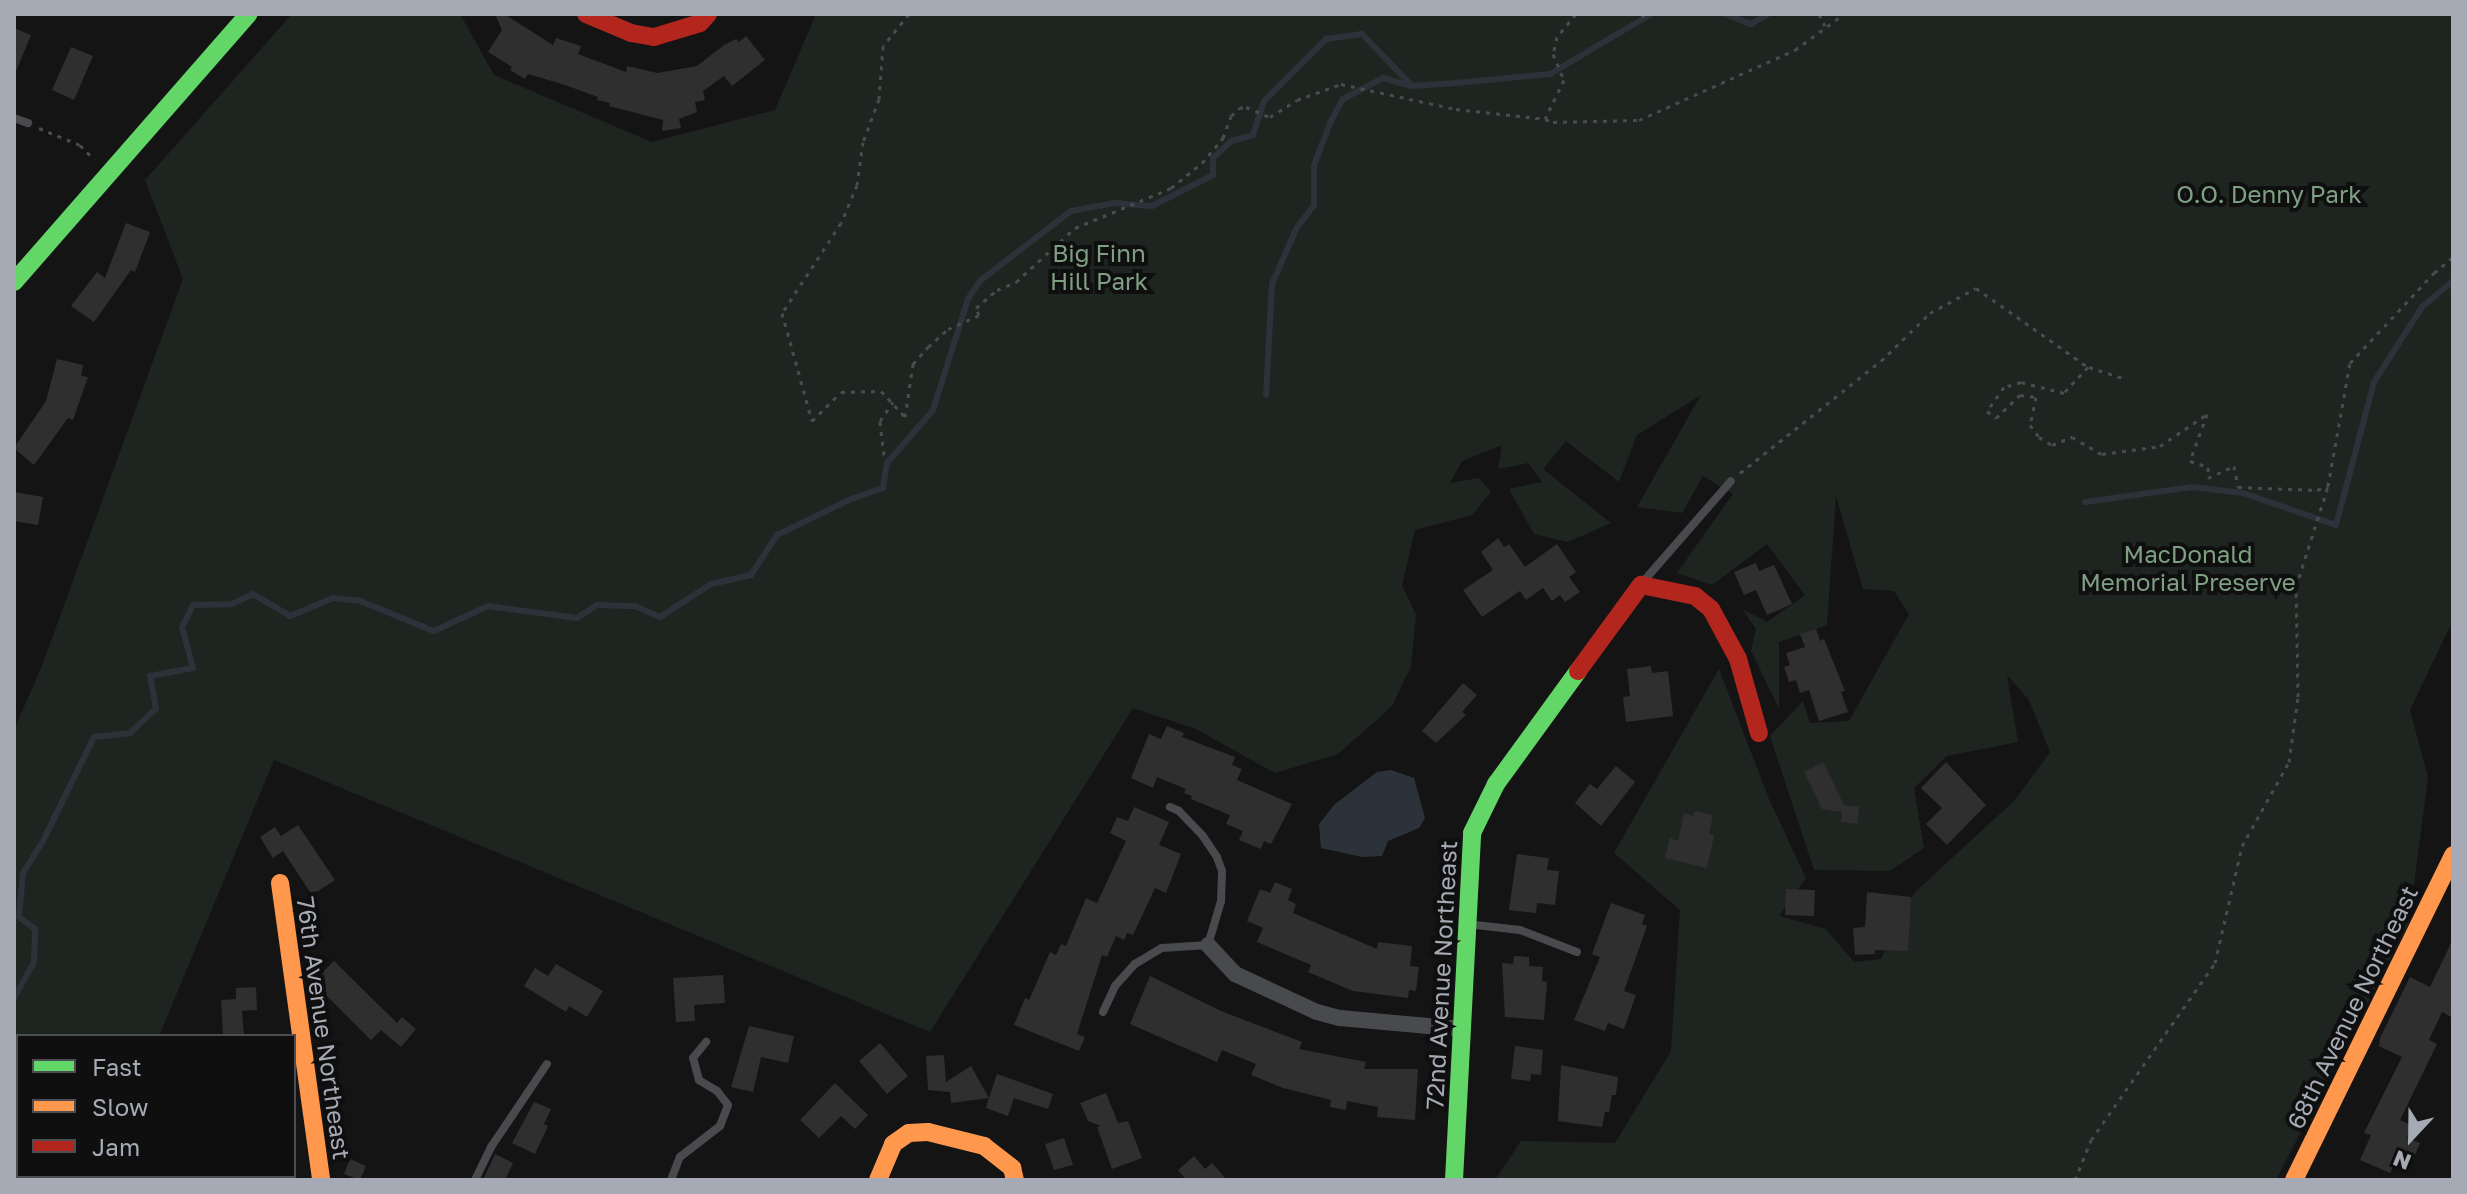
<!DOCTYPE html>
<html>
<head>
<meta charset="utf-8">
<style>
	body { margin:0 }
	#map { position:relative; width:2467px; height:1194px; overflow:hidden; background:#141415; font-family:"Golos Text",sans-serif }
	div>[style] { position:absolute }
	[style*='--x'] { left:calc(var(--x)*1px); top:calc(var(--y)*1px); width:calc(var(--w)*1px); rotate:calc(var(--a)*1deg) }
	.green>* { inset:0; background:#1e2520 }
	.water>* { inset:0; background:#2c3239 }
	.stream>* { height:6px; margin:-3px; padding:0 3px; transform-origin:3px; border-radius:3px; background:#2c3239 }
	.building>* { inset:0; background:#2f2f30 }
	.path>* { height:3px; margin-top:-1.5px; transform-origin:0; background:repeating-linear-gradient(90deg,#4a4b4f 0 4px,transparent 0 10px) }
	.lane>* { height:8px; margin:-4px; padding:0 4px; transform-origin:4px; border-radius:4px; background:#494a4d }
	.street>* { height:16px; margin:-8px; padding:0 8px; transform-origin:8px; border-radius:8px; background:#494a4d }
	.fast>* { height:18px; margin:-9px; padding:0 9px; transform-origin:9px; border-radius:9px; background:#63d668 }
	.slow>* { height:18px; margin:-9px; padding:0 9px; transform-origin:9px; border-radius:9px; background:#ff974d }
	.jam>* { height:18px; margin:-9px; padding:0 9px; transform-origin:9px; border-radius:9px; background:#b3261e }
	span { translate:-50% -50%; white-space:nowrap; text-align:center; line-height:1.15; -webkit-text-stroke:8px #0f0f10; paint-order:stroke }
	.park-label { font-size:24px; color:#7f9f83 }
	.street-label { font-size:24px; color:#a6aab5 }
	.frame { position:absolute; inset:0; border:16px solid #a6aab5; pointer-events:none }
	.legend { position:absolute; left:16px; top:1034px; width:280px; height:144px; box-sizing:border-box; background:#0f0f10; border:2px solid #4b4d52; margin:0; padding:10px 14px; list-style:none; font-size:24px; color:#a6aab5 }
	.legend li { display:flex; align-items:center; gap:16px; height:40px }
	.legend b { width:40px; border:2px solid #4b4d52 }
	.north { position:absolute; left:2371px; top:1098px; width:80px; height:80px; -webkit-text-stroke:6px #0f0f10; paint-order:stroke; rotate:202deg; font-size:22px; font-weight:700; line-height:32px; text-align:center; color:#a6aab5 }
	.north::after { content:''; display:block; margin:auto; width:28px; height:36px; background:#a6aab5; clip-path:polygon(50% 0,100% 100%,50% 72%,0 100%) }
</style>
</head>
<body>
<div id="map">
	<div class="green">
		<i style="clip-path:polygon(292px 14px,460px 14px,494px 75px,652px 142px,775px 110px,816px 14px,2453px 14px,2453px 620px,2410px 710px,2428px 777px,2409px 923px,2276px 1180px,1495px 1180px,1521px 1141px,1615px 1143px,1671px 1051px,1680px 910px,1614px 853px,1719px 669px,1769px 799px,1806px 878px,1779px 916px,1826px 929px,1854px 962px,1881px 959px,1914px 893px,2015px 800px,2050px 752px,2029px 700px,2007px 675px,2018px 742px,1947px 756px,1914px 788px,1924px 848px,1890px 871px,1814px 870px,1770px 736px,1803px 701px,1810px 723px,1849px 721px,1909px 614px,1894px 591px,1863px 589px,1836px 496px,1827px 625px,1779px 642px,1779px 708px,1751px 651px,1756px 629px,1742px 609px,1767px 622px,1805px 595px,1767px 544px,1712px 585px,1677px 573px,1733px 494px,1703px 476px,1682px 513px,1637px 507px,1701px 395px,1637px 435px,1619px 482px,1566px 441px,1543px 469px,1611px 523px,1568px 542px,1534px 534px,1509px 489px,1542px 482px,1528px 463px,1498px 469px,1502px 445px,1462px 461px,1450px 483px,1479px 478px,1491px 492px,1472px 515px,1415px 530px,1402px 585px,1416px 615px,1411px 666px,1392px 706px,1338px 754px,1275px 773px,1196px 729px,1133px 708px,930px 1032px,274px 760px,159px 1036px,18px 1036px,18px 1176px,100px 1176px,98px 1180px,14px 1180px,14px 730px,43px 663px,183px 279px,145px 180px)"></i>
	</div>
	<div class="water">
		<i style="clip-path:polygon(1391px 770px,1414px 778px,1425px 818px,1419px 828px,1388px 841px,1382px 856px,1362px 857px,1321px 848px,1319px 824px,1335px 804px,1377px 772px)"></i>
	</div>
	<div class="stream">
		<i style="--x:1726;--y:14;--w:27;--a:22"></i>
		<i style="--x:1751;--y:24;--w:20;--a:-30"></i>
		<i style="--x:1266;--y:395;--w:111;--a:-86.9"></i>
		<i style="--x:1272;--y:284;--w:60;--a:-66.4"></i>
		<i style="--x:1296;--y:229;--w:30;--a:-53"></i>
		<i style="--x:1314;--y:205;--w:40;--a:-90"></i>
		<i style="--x:1314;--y:165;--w:45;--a:-69.1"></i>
		<i style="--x:1330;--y:123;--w:27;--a:-62"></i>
		<i style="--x:1343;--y:99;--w:45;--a:-27.7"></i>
		<i style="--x:1383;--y:78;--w:29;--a:16"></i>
		<i style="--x:2085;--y:502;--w:108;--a:-8"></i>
		<i style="--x:2192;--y:487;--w:51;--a:6.7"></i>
		<i style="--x:2243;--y:493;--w:98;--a:19"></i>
		<i style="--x:2336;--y:525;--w:148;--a:-75.1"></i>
		<i style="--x:2374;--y:382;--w:89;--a:-57.4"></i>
		<i style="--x:2422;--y:307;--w:40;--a:-40"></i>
		<i style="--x:14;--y:998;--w:41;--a:-60.9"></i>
		<i style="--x:34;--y:962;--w:33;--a:-88"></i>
		<i style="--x:35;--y:929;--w:20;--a:-143"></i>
		<i style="--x:19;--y:917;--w:44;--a:-84.8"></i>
		<i style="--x:23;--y:873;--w:38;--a:-58"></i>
		<i style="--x:43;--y:841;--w:116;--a:-63.9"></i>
		<i style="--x:94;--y:737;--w:36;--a:-6"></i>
		<i style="--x:130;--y:733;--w:35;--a:-43"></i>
		<i style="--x:156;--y:709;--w:34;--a:-100"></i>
		<i style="--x:150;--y:676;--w:44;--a:-10.5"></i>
		<i style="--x:193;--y:668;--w:42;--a:-105"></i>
		<i style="--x:182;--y:627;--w:25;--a:-63"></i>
		<i style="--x:193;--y:605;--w:39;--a:-1"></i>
		<i style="--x:232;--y:604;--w:23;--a:-25"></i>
		<i style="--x:253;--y:594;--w:43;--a:30.7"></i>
		<i style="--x:290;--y:616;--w:47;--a:-22.7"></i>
		<i style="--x:333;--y:598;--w:27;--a:6"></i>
		<i style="--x:360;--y:601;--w:80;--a:22.1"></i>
		<i style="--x:434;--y:631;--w:60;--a:-24.8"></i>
		<i style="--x:488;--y:606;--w:90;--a:7.7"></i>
		<i style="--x:577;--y:618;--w:24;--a:-33"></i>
		<i style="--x:597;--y:605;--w:38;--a:2"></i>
		<i style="--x:635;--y:606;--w:27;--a:24"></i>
		<i style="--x:660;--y:617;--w:61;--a:-32.9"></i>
		<i style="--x:711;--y:584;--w:41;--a:-12.7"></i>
		<i style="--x:751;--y:575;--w:48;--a:-57"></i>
		<i style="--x:777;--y:535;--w:82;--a:-25.9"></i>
		<i style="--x:851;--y:499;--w:34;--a:-19"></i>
		<i style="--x:883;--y:488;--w:25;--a:-81"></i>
		<i style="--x:887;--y:463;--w:70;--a:-49"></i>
		<i style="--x:933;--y:410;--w:116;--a:-72.5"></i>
		<i style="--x:968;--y:299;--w:23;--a:-56"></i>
		<i style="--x:981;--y:280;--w:113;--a:-37.5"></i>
		<i style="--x:1071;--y:211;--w:44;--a:-10.5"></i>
		<i style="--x:1114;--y:203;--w:38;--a:5"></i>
		<i style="--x:1152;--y:206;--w:68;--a:-26.9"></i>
		<i style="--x:1213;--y:175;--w:17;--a:-90"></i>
		<i style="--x:1213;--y:158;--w:25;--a:-43"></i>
		<i style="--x:1231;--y:141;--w:23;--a:-15"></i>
		<i style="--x:1253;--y:135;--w:36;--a:-72"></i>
		<i style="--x:1264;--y:101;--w:88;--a:-45"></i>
		<i style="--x:1326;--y:39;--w:36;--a:-8"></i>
		<i style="--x:1362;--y:34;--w:72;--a:46.1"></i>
		<i style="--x:1412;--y:86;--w:44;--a:-3.9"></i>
		<i style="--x:1456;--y:83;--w:94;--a:-5.5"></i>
		<i style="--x:1550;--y:74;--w:117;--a:-30.7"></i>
		<i style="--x:14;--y:1171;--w:6;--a:45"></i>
	</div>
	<div class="building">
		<i style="clip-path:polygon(495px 14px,504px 14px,553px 45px,556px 38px,581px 46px,578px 54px,626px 72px,627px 66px,657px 73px,697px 66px,724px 45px,736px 39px,739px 42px,746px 36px,765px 60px,732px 86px,724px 76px,703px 91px,705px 100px,695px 102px,697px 112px,679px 119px,681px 128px,662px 131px,663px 120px,609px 106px,610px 103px,597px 100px,598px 97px,565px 85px,528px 74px,525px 79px,510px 70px,512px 67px,488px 52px,502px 30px)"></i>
		<i style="clip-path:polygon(14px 28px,31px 35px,14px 76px)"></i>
		<i style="clip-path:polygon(71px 47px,93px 56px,74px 100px,52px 90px)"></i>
		<i style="clip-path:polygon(126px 223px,150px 232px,135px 272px,131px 270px,94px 322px,71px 306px,97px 272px,105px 278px)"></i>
		<i style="clip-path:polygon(57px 359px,83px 365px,81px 376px,88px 377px,73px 420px,68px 418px,34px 465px,14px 448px,46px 401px)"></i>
		<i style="clip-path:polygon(14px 492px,43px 497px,38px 525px,14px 521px)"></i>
		<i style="clip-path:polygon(1498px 538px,1504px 547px,1509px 544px,1525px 567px,1557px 544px,1576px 572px,1569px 577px,1580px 592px,1565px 602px,1560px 595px,1552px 601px,1543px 588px,1526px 600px,1520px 591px,1482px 617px,1463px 590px,1493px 570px,1481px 552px)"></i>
		<i style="clip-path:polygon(1756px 563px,1759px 571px,1774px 565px,1792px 604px,1767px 615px,1756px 590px,1744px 595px,1734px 572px)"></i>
		<i style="clip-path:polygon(1816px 629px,1820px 641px,1824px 639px,1845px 691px,1841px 692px,1848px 712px,1819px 721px,1809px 690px,1800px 693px,1796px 680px,1789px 682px,1784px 667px,1790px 665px,1786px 653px,1805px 647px,1800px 634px)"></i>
		<i style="clip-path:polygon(1651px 666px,1652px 673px,1668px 671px,1673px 716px,1626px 722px,1623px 697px,1630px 696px,1627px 669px)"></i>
		<i style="clip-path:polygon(1463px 683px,1477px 695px,1462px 712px,1466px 715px,1436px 743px,1422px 731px)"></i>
		<i style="clip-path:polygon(1167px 726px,1184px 733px,1182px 737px,1235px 757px,1232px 765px,1242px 769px,1237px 780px,1292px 804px,1271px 844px,1264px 841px,1261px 849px,1239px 840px,1243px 831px,1226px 824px,1230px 815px,1191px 799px,1192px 796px,1184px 793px,1186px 789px,1157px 777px,1153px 788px,1131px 778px,1149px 734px,1161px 739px)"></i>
		<i style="clip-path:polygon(1823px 762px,1844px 805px,1859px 807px,1857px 824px,1841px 822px,1842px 812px,1822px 809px,1804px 772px)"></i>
		<i style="clip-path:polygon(1946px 762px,1986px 805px,1947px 845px,1926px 824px,1942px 808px,1921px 788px)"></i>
		<i style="clip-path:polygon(1616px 766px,1635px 782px,1601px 826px,1575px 803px,1590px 784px,1597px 789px)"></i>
		<i style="clip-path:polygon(1134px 807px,1169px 822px,1159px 845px,1181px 854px,1166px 893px,1155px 888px,1133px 935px,1127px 933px,1124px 940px,1116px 936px,1107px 957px,1102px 955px,1077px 1034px,1085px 1037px,1079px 1051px,1014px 1025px,1025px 998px,1029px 1000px,1050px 952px,1056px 955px,1061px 944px,1066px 946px,1086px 898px,1097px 903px,1126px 841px,1110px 833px,1117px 817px,1128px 821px)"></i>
		<i style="clip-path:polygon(1695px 811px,1713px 815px,1709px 834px,1714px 835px,1707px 868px,1665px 858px,1670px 838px,1678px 841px,1684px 813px,1693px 816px)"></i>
		<i style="clip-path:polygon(298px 825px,335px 880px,312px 895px,283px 851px,273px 858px,260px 837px,275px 827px,281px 836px)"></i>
		<i style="clip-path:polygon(1517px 854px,1549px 858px,1547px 870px,1559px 871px,1555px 905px,1537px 903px,1536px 913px,1509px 910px)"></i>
		<i style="clip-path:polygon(1275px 882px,1292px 889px,1288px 900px,1296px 904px,1293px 913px,1377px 949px,1378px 942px,1412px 946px,1410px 966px,1419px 967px,1416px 991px,1409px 990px,1408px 998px,1353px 991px,1308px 972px,1311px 965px,1257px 942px,1263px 928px,1247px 921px,1260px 889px,1270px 893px)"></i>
		<i style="clip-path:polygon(1786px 889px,1815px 890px,1814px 916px,1785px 915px)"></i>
		<i style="clip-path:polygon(1867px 892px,1911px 897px,1908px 951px,1875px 950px,1875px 954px,1855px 955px,1853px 928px,1865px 927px)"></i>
		<i style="clip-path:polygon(1611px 903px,1645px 915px,1642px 924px,1647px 926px,1624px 991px,1636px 995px,1624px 1029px,1608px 1023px,1605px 1031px,1574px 1020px,1600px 957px,1592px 954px)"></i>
		<i style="clip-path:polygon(2453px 939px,2453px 1018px,2442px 1012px,2429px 1040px,2437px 1044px,2400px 1120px,2412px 1126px,2407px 1138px,2420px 1143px,2413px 1160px,2399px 1154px,2390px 1173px,2360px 1160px,2371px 1135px,2364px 1133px,2402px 1057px,2379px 1046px,2380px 1038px,2410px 977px,2430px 987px)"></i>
		<i style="clip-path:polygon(1514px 956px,1529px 957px,1529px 966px,1543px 967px,1542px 981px,1547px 982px,1544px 1020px,1505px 1017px,1502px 963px,1513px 964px)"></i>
		<i style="clip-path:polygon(334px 961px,397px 1023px,402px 1017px,416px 1029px,401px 1047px,381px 1030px,371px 1040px,313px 982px)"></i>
		<i style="clip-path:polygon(556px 964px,603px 991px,587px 1017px,569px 1006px,566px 1012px,524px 986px,535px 968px,548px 976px)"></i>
		<i style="clip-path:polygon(723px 975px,725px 1003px,694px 1005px,695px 1021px,676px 1022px,673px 978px)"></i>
		<i style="clip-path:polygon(1150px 976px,1221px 1011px,1302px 1042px,1299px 1049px,1366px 1062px,1364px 1069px,1418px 1069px,1415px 1120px,1377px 1117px,1378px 1107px,1347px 1101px,1346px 1110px,1330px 1107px,1331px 1100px,1283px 1088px,1251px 1075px,1256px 1064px,1222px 1050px,1217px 1062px,1130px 1024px)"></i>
		<i style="clip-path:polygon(256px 987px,257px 1010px,242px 1011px,244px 1036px,223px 1036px,221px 1000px,236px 999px,236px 988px)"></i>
		<i style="clip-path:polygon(749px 1026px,794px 1036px,788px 1063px,761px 1057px,753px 1092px,731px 1087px)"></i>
		<i style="clip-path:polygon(880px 1043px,908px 1076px,887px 1094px,859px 1061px)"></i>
		<i style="clip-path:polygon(1515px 1046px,1543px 1050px,1541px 1075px,1531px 1074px,1530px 1081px,1511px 1079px)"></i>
		<i style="clip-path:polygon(944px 1055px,946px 1082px,971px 1066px,989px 1098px,997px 1074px,1053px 1094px,1048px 1109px,1014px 1098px,1008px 1116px,986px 1108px,989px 1098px,951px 1103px,950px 1092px,928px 1090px,926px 1056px)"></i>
		<i style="clip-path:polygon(1561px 1065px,1618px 1077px,1616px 1095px,1612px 1095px,1609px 1112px,1605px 1112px,1602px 1127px,1558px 1121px)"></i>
		<i style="clip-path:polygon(835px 1083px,868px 1115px,855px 1129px,841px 1116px,819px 1138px,800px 1120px)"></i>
		<i style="clip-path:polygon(1106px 1093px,1118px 1123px,1128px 1121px,1142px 1158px,1112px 1169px,1097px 1127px,1101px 1126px,1088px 1121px,1080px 1103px)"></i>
		<i style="clip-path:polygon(534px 1102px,551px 1109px,544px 1124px,548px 1126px,535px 1154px,512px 1143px)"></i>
		<i style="clip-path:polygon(1064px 1138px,1073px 1165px,1054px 1170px,1045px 1144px)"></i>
		<i style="clip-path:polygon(495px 1154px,513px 1163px,505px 1180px,483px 1180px)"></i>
		<i style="clip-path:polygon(1194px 1156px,1205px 1169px,1212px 1163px,1227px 1180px,1186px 1180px,1178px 1170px)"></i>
		<i style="clip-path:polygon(350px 1159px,366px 1166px,360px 1180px,344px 1174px)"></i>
	</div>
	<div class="path">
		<i style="--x:909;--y:14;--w:41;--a:129.1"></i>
		<i style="--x:883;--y:46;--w:53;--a:94.3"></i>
		<i style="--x:879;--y:99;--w:46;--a:110.4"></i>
		<i style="--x:863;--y:142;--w:43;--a:97.9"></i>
		<i style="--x:857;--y:185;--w:41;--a:112.8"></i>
		<i style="--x:841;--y:223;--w:108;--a:123.2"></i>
		<i style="--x:782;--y:313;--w:112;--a:74.5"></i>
		<i style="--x:812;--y:421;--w:41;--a:-45"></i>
		<i style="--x:841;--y:392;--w:40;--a:-1.4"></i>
		<i style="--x:881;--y:391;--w:35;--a:47"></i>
		<i style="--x:905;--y:417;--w:54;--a:-81.4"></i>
		<i style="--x:913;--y:364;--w:23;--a:-49"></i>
		<i style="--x:928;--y:347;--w:27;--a:-42"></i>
		<i style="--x:948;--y:329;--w:34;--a:-24"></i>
		<i style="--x:979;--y:315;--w:8;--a:-113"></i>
		<i style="--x:976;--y:308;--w:28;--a:-41"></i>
		<i style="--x:997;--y:290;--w:21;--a:-23"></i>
		<i style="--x:1016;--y:282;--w:80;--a:-42.5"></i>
		<i style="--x:1075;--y:228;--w:104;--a:-22.6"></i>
		<i style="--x:1171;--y:188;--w:40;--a:-39"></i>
		<i style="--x:1202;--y:163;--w:33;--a:-50"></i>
		<i style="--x:1223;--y:138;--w:23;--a:-70"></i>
		<i style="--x:1231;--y:116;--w:11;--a:-45"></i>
		<i style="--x:1239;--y:108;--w:7;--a:-8"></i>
		<i style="--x:1246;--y:107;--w:26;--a:23"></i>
		<i style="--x:1270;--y:117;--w:32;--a:-32"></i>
		<i style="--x:1297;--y:100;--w:47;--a:-20"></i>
		<i style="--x:1341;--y:84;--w:118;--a:12.3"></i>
		<i style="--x:1456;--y:109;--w:90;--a:6.4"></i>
		<i style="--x:1576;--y:14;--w:30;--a:130"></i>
		<i style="--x:1557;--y:37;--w:17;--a:103"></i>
		<i style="--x:1553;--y:54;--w:28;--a:67"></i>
		<i style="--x:1564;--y:80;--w:43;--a:116"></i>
		<i style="--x:1545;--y:119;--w:9;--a:21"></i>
		<i style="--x:1553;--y:122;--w:86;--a:-1.3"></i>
		<i style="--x:1639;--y:120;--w:171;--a:-24.2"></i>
		<i style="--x:1795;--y:50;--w:61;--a:-36.3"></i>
		<i style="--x:1641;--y:14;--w:5;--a:37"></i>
		<i style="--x:1819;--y:14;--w:13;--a:63"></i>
		<i style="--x:39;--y:128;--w:44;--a:22.5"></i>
		<i style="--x:80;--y:145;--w:20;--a:45"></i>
		<i style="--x:2089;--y:367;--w:40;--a:18"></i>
		<i style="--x:884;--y:455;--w:34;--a:-97"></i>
		<i style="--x:880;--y:421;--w:23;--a:-56"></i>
		<i style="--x:1740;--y:473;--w:180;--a:-38.5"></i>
		<i style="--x:1881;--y:361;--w:69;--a:-44.4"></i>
		<i style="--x:1930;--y:313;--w:52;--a:-28.5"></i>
		<i style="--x:1976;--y:288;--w:137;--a:35.2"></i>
		<i style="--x:2088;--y:367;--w:35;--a:133"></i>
		<i style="--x:2064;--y:393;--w:44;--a:-165.7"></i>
		<i style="--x:2021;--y:382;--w:18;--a:164"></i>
		<i style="--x:2004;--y:387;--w:29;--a:125"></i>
		<i style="--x:1987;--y:411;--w:11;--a:38"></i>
		<i style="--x:1996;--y:418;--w:33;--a:-44"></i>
		<i style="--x:2020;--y:395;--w:16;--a:7"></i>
		<i style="--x:2036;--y:397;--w:29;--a:102"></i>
		<i style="--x:2030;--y:425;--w:15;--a:53"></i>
		<i style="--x:2039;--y:437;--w:15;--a:32"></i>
		<i style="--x:2052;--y:445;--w:22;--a:-22"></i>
		<i style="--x:2072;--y:437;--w:34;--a:30"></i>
		<i style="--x:2102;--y:454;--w:59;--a:-7.9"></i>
		<i style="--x:2160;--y:446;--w:57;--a:-34.2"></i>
		<i style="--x:2207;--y:414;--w:50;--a:109.9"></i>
		<i style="--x:2190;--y:461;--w:19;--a:18"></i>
		<i style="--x:2208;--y:467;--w:11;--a:90"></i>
		<i style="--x:2208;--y:478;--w:29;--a:-25"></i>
		<i style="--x:2234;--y:466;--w:21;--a:79"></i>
		<i style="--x:2238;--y:487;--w:79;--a:2.2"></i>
		<i style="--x:2317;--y:490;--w:12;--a:-20"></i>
		<i style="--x:2075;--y:1180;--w:43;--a:-68.2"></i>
		<i style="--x:2091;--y:1140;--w:216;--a:-55"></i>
		<i style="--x:2215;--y:963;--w:120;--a:-77"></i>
		<i style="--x:2242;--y:846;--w:96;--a:-60.8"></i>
		<i style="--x:2289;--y:762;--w:66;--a:-82.1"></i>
		<i style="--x:2298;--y:697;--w:110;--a:-91"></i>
		<i style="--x:2296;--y:587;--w:106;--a:-72.4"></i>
		<i style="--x:2328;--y:486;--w:125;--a:-79.9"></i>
		<i style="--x:2350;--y:363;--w:123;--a:-47"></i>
		<i style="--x:2434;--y:273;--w:25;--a:-40"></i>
	</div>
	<div class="lane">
		<i style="--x:14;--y:118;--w:15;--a:20"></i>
		<i style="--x:1642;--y:583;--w:135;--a:-48.9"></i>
		<i style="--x:1467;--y:924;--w:53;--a:6.5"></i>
		<i style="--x:1520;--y:930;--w:61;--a:21.1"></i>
		<i style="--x:1103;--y:1012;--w:29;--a:-65"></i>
		<i style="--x:1115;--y:986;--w:30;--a:-48"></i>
		<i style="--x:1135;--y:964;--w:31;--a:-31"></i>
		<i style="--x:1162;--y:948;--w:46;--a:-3.7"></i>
		<i style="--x:1208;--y:945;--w:46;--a:-73.5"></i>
		<i style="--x:1221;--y:901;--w:30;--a:-88"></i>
		<i style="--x:1222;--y:871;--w:15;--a:-110"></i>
		<i style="--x:1217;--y:857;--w:25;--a:-124"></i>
		<i style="--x:1203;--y:836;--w:35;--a:-134"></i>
		<i style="--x:1179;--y:811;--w:10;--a:-156"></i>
		<i style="--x:475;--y:1180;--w:37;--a:-64"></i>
		<i style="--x:491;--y:1147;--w:100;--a:-56"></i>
		<i style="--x:671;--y:1180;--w:25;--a:-69"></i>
		<i style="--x:680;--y:1157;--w:51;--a:-37.8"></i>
		<i style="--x:720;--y:1126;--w:22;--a:-69"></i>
		<i style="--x:728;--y:1105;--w:18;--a:-128"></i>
		<i style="--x:717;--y:1091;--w:21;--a:-149"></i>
		<i style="--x:699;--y:1080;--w:23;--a:-105"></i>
		<i style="--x:693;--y:1058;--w:21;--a:-51"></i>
	</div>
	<div class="street">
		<i style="--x:1208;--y:945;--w:40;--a:47"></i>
		<i style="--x:1235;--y:974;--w:90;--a:24.9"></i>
		<i style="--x:1317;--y:1012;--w:24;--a:15"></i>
		<i style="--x:1340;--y:1018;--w:122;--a:5.2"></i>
	</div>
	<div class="fast">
		<i style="--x:14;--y:282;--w:356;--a:-48.8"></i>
		<i style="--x:1454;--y:1180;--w:347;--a:-87"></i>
		<i style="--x:1472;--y:833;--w:55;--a:-63.9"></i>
		<i style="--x:1496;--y:784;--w:140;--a:-54"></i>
	</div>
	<div class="slow">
		<i style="--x:280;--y:883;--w:300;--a:82.1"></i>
		<i style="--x:878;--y:1180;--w:39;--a:-67"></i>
		<i style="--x:893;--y:1144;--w:19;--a:-35"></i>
		<i style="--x:909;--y:1133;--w:19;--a:-3"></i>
		<i style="--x:928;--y:1132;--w:58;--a:14"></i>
		<i style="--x:984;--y:1146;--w:36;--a:38"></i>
		<i style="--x:1012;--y:1168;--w:12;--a:76"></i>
		<i style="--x:2294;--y:1180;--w:362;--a:-63.9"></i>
	</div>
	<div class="jam">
		<i style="--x:586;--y:14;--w:49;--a:22.9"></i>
		<i style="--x:631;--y:33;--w:23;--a:10"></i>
		<i style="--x:654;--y:37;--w:48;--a:-16.9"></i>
		<i style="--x:700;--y:23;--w:12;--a:-48"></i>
		<i style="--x:1578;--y:671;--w:107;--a:-53.8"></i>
		<i style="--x:1641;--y:585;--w:55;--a:11.5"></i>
		<i style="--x:1695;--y:596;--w:21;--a:39"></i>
		<i style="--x:1711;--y:609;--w:57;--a:61.6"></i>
		<i style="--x:1738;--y:659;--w:77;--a:74.2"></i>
	</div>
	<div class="park-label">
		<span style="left:2269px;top:194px">O.O. Denny Park</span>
		<span style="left:1099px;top:267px">Big Finn<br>Hill Park</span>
		<span style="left:2188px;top:568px">MacDonald<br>Memorial Preserve</span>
	</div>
	<div class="street-label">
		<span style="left:1441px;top:975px;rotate:-87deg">72nd Avenue Northeast</span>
		<span style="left:2352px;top:1007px;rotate:-64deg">68th Avenue Northeast</span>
		<span style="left:324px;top:1028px;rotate:82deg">76th Avenue Northeast</span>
	</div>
	<div class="frame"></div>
	<ul class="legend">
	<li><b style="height:10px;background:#63d668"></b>Fast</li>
	<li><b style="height:10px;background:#ff974d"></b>Slow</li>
	<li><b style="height:10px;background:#b3261e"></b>Jam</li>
	</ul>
	<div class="north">N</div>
</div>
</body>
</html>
